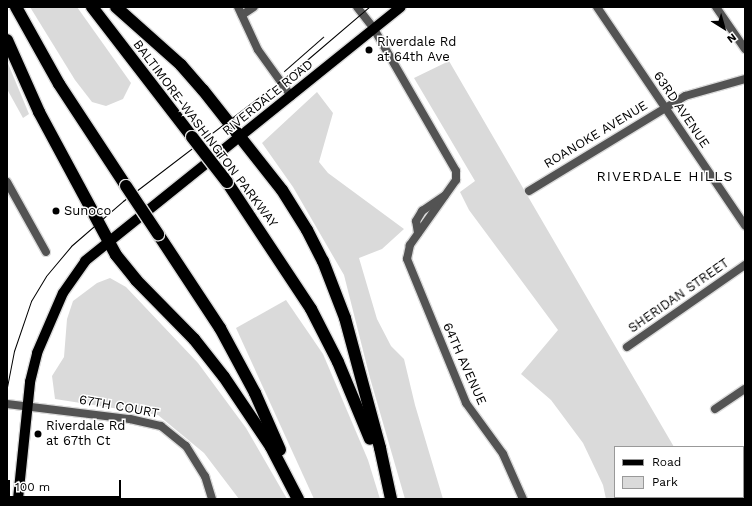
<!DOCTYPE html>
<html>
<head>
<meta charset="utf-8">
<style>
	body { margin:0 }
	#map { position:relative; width:752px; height:506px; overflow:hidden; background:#fff; font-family:"Work Sans",sans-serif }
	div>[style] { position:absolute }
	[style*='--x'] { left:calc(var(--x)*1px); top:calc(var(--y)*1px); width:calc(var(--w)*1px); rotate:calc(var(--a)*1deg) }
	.green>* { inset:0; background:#dadada }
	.roads { filter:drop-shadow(1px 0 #dbdbdb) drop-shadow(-1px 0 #dbdbdb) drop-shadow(0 1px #dbdbdb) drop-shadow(0 -1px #dbdbdb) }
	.minor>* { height:8px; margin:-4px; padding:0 4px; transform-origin:4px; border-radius:4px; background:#535353 }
	.major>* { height:10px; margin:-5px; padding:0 5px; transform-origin:5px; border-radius:5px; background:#000 }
	.highway>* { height:12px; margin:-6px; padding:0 6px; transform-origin:6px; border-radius:6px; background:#000 }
	.tram>* { height:1px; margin:-0.5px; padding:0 0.5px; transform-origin:0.5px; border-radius:0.5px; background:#000 }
	.bridges { filter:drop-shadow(1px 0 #dbdbdb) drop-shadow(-1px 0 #dbdbdb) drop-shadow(0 1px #dbdbdb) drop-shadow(0 -1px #dbdbdb) }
	.highway-bridge>* { height:12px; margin:-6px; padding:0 6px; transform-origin:6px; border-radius:6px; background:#000 }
	.dots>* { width:11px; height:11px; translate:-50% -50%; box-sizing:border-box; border:2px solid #fff; border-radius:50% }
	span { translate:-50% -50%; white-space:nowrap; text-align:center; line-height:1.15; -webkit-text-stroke:3px #fff; paint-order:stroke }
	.poi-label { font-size:13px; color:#000 }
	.left { translate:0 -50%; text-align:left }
	.street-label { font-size:13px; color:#000 }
	.neighbourhood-label { font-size:14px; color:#000; letter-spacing:1px }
	.frame { position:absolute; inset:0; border:8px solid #000; pointer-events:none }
	.legend { position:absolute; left:614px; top:446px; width:130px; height:52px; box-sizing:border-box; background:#fff; border:1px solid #999; margin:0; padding:5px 7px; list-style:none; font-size:12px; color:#000 }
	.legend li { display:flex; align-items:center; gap:8px; height:20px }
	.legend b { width:20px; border:1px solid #999 }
	.north { position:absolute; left:704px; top:8px; width:40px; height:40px; -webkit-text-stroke:3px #fff; paint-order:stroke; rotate:143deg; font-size:11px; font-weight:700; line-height:16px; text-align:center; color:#000 }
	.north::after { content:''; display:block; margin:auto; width:14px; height:18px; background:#000; clip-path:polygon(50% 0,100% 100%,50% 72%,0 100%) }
	.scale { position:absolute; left:8px; top:480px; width:113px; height:18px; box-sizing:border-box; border:2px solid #000; border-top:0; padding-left:5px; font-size:12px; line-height:14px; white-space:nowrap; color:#000; -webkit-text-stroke:3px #fff; paint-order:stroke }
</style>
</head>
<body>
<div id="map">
	<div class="green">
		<i style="clip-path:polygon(30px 7px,77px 7px,131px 83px,123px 99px,106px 106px,92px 102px,75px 80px)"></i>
		<i style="clip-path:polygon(7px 61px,29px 114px,23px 118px,7px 89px)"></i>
		<i style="clip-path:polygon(449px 61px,674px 447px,615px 447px,615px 497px,692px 497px,688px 499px,606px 499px,603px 485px,583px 443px,551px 400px,521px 374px,558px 330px,469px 210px,460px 192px,475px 181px,414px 78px)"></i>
		<i style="clip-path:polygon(317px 92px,333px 113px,319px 162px,328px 173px,404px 229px,382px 249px,359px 258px,377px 319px,391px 346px,404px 359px,415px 405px,443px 499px,405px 499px,370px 378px,344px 275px,293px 187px,262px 143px)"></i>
		<i style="clip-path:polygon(110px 278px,126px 287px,198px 363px,246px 428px,287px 499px,239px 499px,204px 453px,158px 415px,55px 399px,52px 376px,64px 357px,67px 319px,73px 301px,97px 283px)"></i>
		<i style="clip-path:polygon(286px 300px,323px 354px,368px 460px,380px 499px,314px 499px,236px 328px)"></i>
	</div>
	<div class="roads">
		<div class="minor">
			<i style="--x:238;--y:7;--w:47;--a:65.1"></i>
			<i style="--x:258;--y:50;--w:57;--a:54.3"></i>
			<i style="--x:357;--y:7;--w:28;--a:52"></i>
			<i style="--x:374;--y:29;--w:164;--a:60"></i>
			<i style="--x:456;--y:171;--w:9;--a:90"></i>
			<i style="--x:456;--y:180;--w:80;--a:125.3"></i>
			<i style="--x:410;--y:245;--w:14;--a:102"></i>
			<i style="--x:407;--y:259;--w:156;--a:67.7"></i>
			<i style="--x:466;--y:403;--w:63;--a:54"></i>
			<i style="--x:503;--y:454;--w:49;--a:66"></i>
			<i style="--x:597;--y:7;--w:264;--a:55.9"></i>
			<i style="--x:716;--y:7;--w:51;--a:55.4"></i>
			<i style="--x:242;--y:15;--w:14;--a:-34"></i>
			<i style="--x:7;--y:182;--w:80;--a:60.9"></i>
			<i style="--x:529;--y:191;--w:183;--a:-31.3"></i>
			<i style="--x:685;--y:96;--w:62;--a:-15.8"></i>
			<i style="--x:418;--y:233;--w:12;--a:-99"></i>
			<i style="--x:416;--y:221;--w:12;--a:-59"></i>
			<i style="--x:422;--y:211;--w:27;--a:-34"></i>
			<i style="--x:627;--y:347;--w:144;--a:-34.8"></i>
			<i style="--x:7;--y:404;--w:124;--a:7"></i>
			<i style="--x:130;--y:419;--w:32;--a:13"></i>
			<i style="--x:161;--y:426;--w:32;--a:39"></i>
			<i style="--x:186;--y:446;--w:36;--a:58"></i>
			<i style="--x:205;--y:476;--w:24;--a:73"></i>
			<i style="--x:715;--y:409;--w:36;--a:-34"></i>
		</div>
		<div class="major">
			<i style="--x:18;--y:499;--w:118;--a:-84.1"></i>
			<i style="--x:30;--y:382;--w:30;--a:-76"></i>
			<i style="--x:37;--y:353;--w:65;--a:-66.6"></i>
			<i style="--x:63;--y:293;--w:39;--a:-55"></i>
			<i style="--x:85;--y:261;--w:405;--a:-38.8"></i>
		</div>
		<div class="highway">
			<i style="--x:16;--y:7;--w:88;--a:60.8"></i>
			<i style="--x:59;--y:84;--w:122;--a:56.7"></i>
			<i style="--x:92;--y:7;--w:164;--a:52.4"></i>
			<i style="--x:116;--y:7;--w:87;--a:41.7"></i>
			<i style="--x:181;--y:65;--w:33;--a:49"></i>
			<i style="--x:203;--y:90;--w:127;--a:51.7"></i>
			<i style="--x:282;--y:190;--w:47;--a:58"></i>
			<i style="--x:307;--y:230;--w:35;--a:63"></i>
			<i style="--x:323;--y:261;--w:61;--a:68.9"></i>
			<i style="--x:345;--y:318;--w:135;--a:74.9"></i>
			<i style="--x:380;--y:448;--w:52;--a:77.8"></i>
			<i style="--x:7;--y:40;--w:79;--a:66"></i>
			<i style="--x:39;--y:112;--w:162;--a:61.7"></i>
			<i style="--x:116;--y:255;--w:32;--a:51"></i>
			<i style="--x:136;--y:280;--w:83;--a:45.5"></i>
			<i style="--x:194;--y:339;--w:48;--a:51.7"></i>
			<i style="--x:224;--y:377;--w:84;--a:56.1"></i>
			<i style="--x:271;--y:447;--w:59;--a:62.6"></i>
			<i style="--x:227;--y:182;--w:152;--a:56.5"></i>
			<i style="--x:311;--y:309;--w:59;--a:63"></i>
			<i style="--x:338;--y:362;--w:83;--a:67.4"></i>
			<i style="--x:158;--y:234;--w:113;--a:56.6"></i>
			<i style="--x:220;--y:328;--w:74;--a:61.7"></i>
			<i style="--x:255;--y:393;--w:62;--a:66.3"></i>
		</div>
	</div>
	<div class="tram">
		<i style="--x:284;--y:71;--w:52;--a:-41.1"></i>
		<i style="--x:7;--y:387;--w:37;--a:-79"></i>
		<i style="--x:14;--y:351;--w:53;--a:-71.2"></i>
		<i style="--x:31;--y:301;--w:29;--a:-59"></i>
		<i style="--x:46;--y:276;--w:39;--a:-50"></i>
		<i style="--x:71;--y:246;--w:69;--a:-40.9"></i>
		<i style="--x:123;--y:201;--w:225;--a:-37.4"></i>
		<i style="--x:302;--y:64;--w:88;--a:-40.4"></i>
	</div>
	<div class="bridges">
		<div class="highway-bridge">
			<i style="--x:192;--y:137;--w:57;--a:52.1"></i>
			<i style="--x:126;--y:186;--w:58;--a:56.3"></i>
		</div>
	</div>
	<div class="dots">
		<i style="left:369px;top:50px;background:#000"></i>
		<i style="left:56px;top:211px;background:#000"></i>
		<i style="left:38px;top:434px;background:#000"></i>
	</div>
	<div class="poi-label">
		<span class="left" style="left:377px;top:50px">Riverdale Rd<br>at 64th Ave</span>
		<span class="left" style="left:64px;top:211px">Sunoco</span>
		<span class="left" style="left:46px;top:434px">Riverdale Rd<br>at 67th Ct</span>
	</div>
	<div class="street-label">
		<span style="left:268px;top:98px;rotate:-39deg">RIVERDALE ROAD</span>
		<span style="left:681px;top:110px;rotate:56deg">63RD AVENUE</span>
		<span style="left:205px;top:134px;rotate:53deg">BALTIMORE-WASHINGTON PARKWAY</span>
		<span style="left:596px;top:135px;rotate:-31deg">ROANOKE AVENUE</span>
		<span style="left:679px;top:296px;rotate:-35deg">SHERIDAN STREET</span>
		<span style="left:464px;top:364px;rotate:66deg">64TH AVENUE</span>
		<span style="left:119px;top:407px;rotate:10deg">67TH COURT</span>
	</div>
	<div class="neighbourhood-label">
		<span style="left:665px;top:176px">RIVERDALE HILLS</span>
	</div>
	<div class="frame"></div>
	<ul class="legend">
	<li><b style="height:5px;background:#000"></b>Road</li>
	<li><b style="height:11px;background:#dadada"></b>Park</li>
	</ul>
	<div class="north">N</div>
	<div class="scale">100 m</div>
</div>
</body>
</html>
